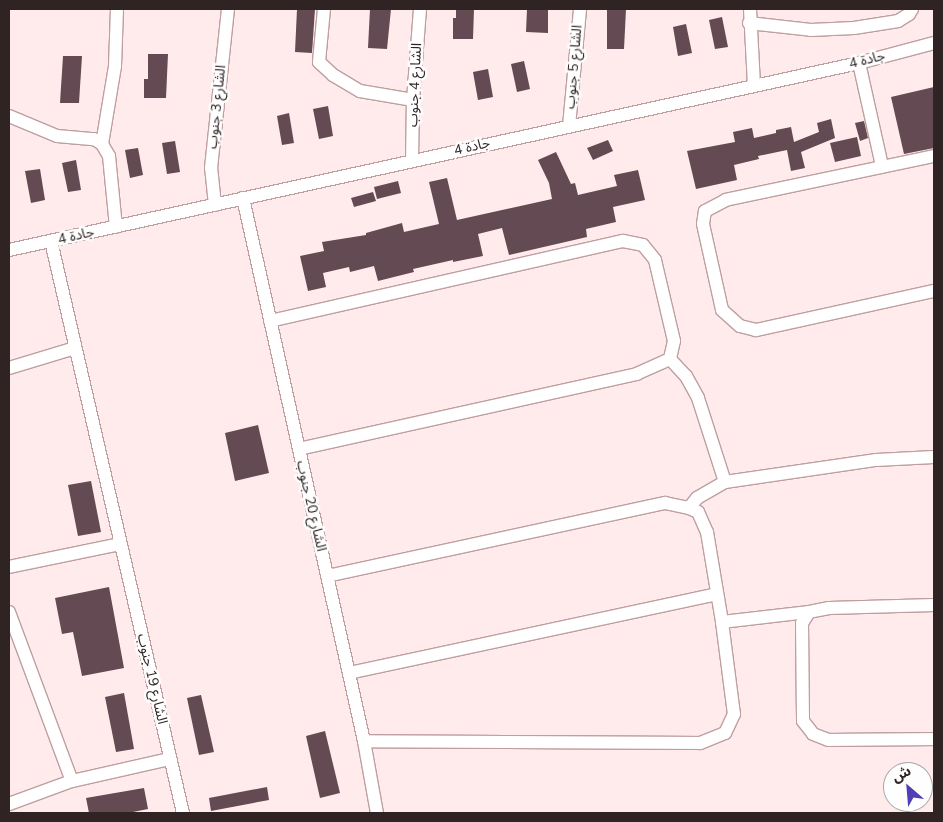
<!DOCTYPE html>
<html>
<head>
<meta charset="utf-8">
<style>
	body { margin:0 }
	#map { position:relative; width:943px; height:822px; overflow:hidden; background:#ffebec; font-family:"Nunito Sans","Noto Sans Arabic",sans-serif }
	div>[style] { position:absolute }
	[style*='--x'] { left:calc(var(--x)*1px); top:calc(var(--y)*1px); width:calc(var(--w)*1px); rotate:calc(var(--a)*1deg) }
	.building>* { inset:0; background:#634a53 }
	.roads { filter:drop-shadow(1px 0 #be9fa1) drop-shadow(-1px 0 #be9fa1) drop-shadow(0 1px #be9fa1) drop-shadow(0 -1px #be9fa1) }
	.minor>* { height:12px; margin:-6px; padding:0 6px; transform-origin:6px; border-radius:6px; background:#fff }
	span { translate:-50% -50%; white-space:nowrap; text-align:center; line-height:1.15; -webkit-text-stroke:5px #fefefe; paint-order:stroke }
	.street-label { font-size:14px; color:#2f2324 }
	.frame { position:absolute; inset:0; border:10px solid #2f2324; pointer-events:none }
	.north { position:absolute; left:883px; top:762px; width:50px; height:50px; box-sizing:border-box; background:#fefefe; border:1px solid #aba6a7; border-radius:50%; rotate:333deg; font-size:14px; font-weight:700; line-height:20px; text-align:center; color:#2f2324 }
	.north::after { content:''; display:block; margin:auto; width:18px; height:22px; background:#4f3eb6; clip-path:polygon(50% 0,100% 100%,50% 72%,0 100%) }
</style>
</head>
<body>
<div id="map">
	<div class="building">
		<i style="clip-path:polygon(297px 9px,315px 9px,312px 53px,295px 52px)"></i>
		<i style="clip-path:polygon(370px 9px,391px 9px,387px 49px,368px 48px)"></i>
		<i style="clip-path:polygon(456px 9px,474px 9px,473px 39px,453px 39px,453px 18px,456px 18px)"></i>
		<i style="clip-path:polygon(527px 9px,548px 9px,548px 33px,526px 32px)"></i>
		<i style="clip-path:polygon(607px 9px,626px 9px,624px 49px,607px 49px)"></i>
		<i style="clip-path:polygon(722px 17px,728px 47px,715px 49px,709px 20px)"></i>
		<i style="clip-path:polygon(686px 24px,692px 53px,678px 56px,673px 27px)"></i>
		<i style="clip-path:polygon(148px 54px,168px 54px,166px 98px,144px 98px,144px 79px,148px 79px)"></i>
		<i style="clip-path:polygon(63px 56px,82px 56px,79px 103px,60px 103px)"></i>
		<i style="clip-path:polygon(524px 61px,530px 89px,517px 92px,511px 64px)"></i>
		<i style="clip-path:polygon(488px 69px,493px 97px,478px 100px,473px 72px)"></i>
		<i style="clip-path:polygon(934px 87px,934px 148px,904px 154px,891px 97px)"></i>
		<i style="clip-path:polygon(328px 106px,333px 136px,319px 139px,313px 109px)"></i>
		<i style="clip-path:polygon(289px 113px,294px 143px,282px 145px,277px 116px)"></i>
		<i style="clip-path:polygon(831px 119px,835px 138px,801px 152px,805px 168px,791px 171px,787px 150px,758px 156px,759px 159px,734px 165px,737px 180px,696px 189px,687px 151px,735px 142px,733px 132px,752px 128px,754px 138px,776px 133px,776px 130px,791px 127px,794px 142px,819px 132px,817px 123px)"></i>
		<i style="clip-path:polygon(864px 121px,868px 138px,860px 141px,855px 123px)"></i>
		<i style="clip-path:polygon(857px 137px,861px 156px,835px 162px,830px 143px)"></i>
		<i style="clip-path:polygon(608px 140px,613px 151px,593px 160px,587px 148px)"></i>
		<i style="clip-path:polygon(175px 141px,180px 172px,167px 174px,162px 143px)"></i>
		<i style="clip-path:polygon(138px 148px,143px 175px,130px 178px,125px 150px)"></i>
		<i style="clip-path:polygon(556px 152px,571px 184px,575px 183px,578px 195px,617px 186px,614px 175px,638px 170px,645px 200px,613px 207px,616px 222px,586px 229px,587px 237px,509px 255px,502px 228px,478px 234px,483px 256px,453px 262px,453px 260px,413px 269px,414px 272px,378px 281px,374px 266px,350px 272px,349px 267px,323px 273px,326px 287px,308px 291px,300px 256px,324px 251px,322px 242px,366px 235px,366px 233px,402px 223px,404px 232px,439px 224px,429px 182px,447px 178px,457px 220px,552px 199px,549px 183px,538px 160px)"></i>
		<i style="clip-path:polygon(76px 160px,81px 190px,68px 192px,62px 163px)"></i>
		<i style="clip-path:polygon(40px 169px,45px 200px,31px 203px,25px 171px)"></i>
		<i style="clip-path:polygon(398px 181px,401px 193px,377px 199px,374px 187px)"></i>
		<i style="clip-path:polygon(373px 192px,376px 201px,354px 207px,351px 198px)"></i>
		<i style="clip-path:polygon(258px 425px,269px 473px,235px 481px,225px 433px)"></i>
		<i style="clip-path:polygon(91px 481px,101px 532px,78px 536px,68px 485px)"></i>
		<i style="clip-path:polygon(109px 587px,124px 668px,82px 676px,73px 632px,62px 634px,55px 598px)"></i>
		<i style="clip-path:polygon(124px 693px,134px 749px,116px 752px,105px 697px)"></i>
		<i style="clip-path:polygon(201px 695px,214px 752px,199px 755px,187px 698px)"></i>
		<i style="clip-path:polygon(325px 731px,340px 793px,320px 798px,306px 736px)"></i>
		<i style="clip-path:polygon(267px 787px,269px 800px,211px 811px,209px 798px)"></i>
		<i style="clip-path:polygon(144px 788px,148px 809px,128px 813px,89px 813px,86px 798px)"></i>
	</div>
	<div class="roads">
		<div class="minor">
			<i style="--x:324;--y:9;--w:53;--a:95.4"></i>
			<i style="--x:319;--y:62;--w:19;--a:43"></i>
			<i style="--x:333;--y:75;--w:31;--a:31"></i>
			<i style="--x:360;--y:91;--w:54;--a:9.6"></i>
			<i style="--x:750;--y:9;--w:77;--a:87"></i>
			<i style="--x:749;--y:23;--w:62;--a:6.4"></i>
			<i style="--x:811;--y:30;--w:43;--a:-2.7"></i>
			<i style="--x:854;--y:28;--w:45;--a:-9"></i>
			<i style="--x:898;--y:21;--w:13;--a:-32"></i>
			<i style="--x:909;--y:14;--w:6;--a:-59"></i>
			<i style="--x:859;--y:63;--w:106;--a:77.4"></i>
			<i style="--x:9;--y:116;--w:52;--a:22.6"></i>
			<i style="--x:57;--y:136;--w:37;--a:5"></i>
			<i style="--x:94;--y:139;--w:9;--a:32"></i>
			<i style="--x:102;--y:144;--w:14;--a:60"></i>
			<i style="--x:109;--y:156;--w:71;--a:84.4"></i>
			<i style="--x:569;--y:126;--w:118;--a:-84.6"></i>
			<i style="--x:102;--y:144;--w:79;--a:-80.5"></i>
			<i style="--x:115;--y:66;--w:57;--a:-88"></i>
			<i style="--x:934;--y:156;--w:213;--a:168.1"></i>
			<i style="--x:726;--y:200;--w:24;--a:152"></i>
			<i style="--x:705;--y:211;--w:13;--a:99"></i>
			<i style="--x:703;--y:224;--w:88;--a:77.5"></i>
			<i style="--x:722;--y:310;--w:24;--a:42"></i>
			<i style="--x:740;--y:326;--w:16;--a:14"></i>
			<i style="--x:756;--y:330;--w:182;--a:-12.4"></i>
			<i style="--x:412;--y:161;--w:61;--a:-89.1"></i>
			<i style="--x:413;--y:100;--w:91;--a:-85.6"></i>
			<i style="--x:243;--y:198;--w:556;--a:77.44"></i>
			<i style="--x:364;--y:741;--w:73;--a:79.8"></i>
			<i style="--x:215;--y:205;--w:37;--a:-96"></i>
			<i style="--x:211;--y:168;--w:160;--a:-83.9"></i>
			<i style="--x:51;--y:241;--w:587;--a:77.01"></i>
			<i style="--x:9;--y:250;--w:870;--a:-12.41"></i>
			<i style="--x:859;--y:63;--w:78;--a:-14.9"></i>
			<i style="--x:270;--y:321;--w:362;--a:-12.8"></i>
			<i style="--x:623;--y:241;--w:20;--a:11"></i>
			<i style="--x:643;--y:245;--w:19;--a:51"></i>
			<i style="--x:655;--y:260;--w:83;--a:76.8"></i>
			<i style="--x:674;--y:341;--w:18;--a:103"></i>
			<i style="--x:670;--y:359;--w:36;--a:156"></i>
			<i style="--x:637;--y:374;--w:346;--a:167.5"></i>
			<i style="--x:670;--y:359;--w:23;--a:47"></i>
			<i style="--x:686;--y:376;--w:25;--a:61"></i>
			<i style="--x:698;--y:398;--w:88;--a:72.2"></i>
			<i style="--x:9;--y:368;--w:69;--a:-16.9"></i>
			<i style="--x:689;--y:508;--w:13;--a:-51"></i>
			<i style="--x:697;--y:498;--w:32;--a:-30"></i>
			<i style="--x:725;--y:482;--w:153;--a:-8.3"></i>
			<i style="--x:876;--y:460;--w:58;--a:-3"></i>
			<i style="--x:9;--y:567;--w:113;--a:-11.7"></i>
			<i style="--x:327;--y:576;--w:346;--a:-12.2"></i>
			<i style="--x:665;--y:503;--w:25;--a:12"></i>
			<i style="--x:689;--y:508;--w:10;--a:24"></i>
			<i style="--x:698;--y:512;--w:22;--a:66"></i>
			<i style="--x:707;--y:532;--w:91;--a:80.5"></i>
			<i style="--x:722;--y:622;--w:93;--a:82.6"></i>
			<i style="--x:734;--y:714;--w:21;--a:115"></i>
			<i style="--x:725;--y:733;--w:27;--a:158"></i>
			<i style="--x:700;--y:743;--w:336;--a:-179.7"></i>
			<i style="--x:934;--y:605;--w:105;--a:178.4"></i>
			<i style="--x:829;--y:608;--w:20;--a:169"></i>
			<i style="--x:809;--y:612;--w:13;--a:122"></i>
			<i style="--x:802;--y:623;--w:98;--a:89.4"></i>
			<i style="--x:803;--y:721;--w:16;--a:52"></i>
			<i style="--x:813;--y:734;--w:17;--a:21"></i>
			<i style="--x:829;--y:740;--w:105;--a:-0.5"></i>
			<i style="--x:9;--y:612;--w:180;--a:69.6"></i>
			<i style="--x:722;--y:622;--w:88;--a:-6.6"></i>
			<i style="--x:349;--y:673;--w:376;--a:-12.1"></i>
			<i style="--x:9;--y:804;--w:67;--a:-20.1"></i>
			<i style="--x:72;--y:781;--w:100;--a:-12.7"></i>
		</div>
	</div>
	<div class="street-label">
		<span style="left:867px;top:60px;rotate:-14deg">جادة 4</span>
		<span style="left:574px;top:67px;rotate:-85deg">الشارع 5 جنوب</span>
		<span style="left:415px;top:85px;rotate:-87deg">الشارع 4 جنوب</span>
		<span style="left:217px;top:107px;rotate:-84deg">الشارع 3 جنوب</span>
		<span style="left:472px;top:147px;rotate:-13deg">جادة 4</span>
		<span style="left:76px;top:236px;rotate:-13deg">جادة 4</span>
		<span style="left:311px;top:506px;rotate:77deg">الشارع 20 جنوب</span>
		<span style="left:152px;top:679px;rotate:77deg">الشارع 19 جنوب</span>
	</div>
	<div class="frame"></div>
	<div class="north">ش</div>
</div>
</body>
</html>
